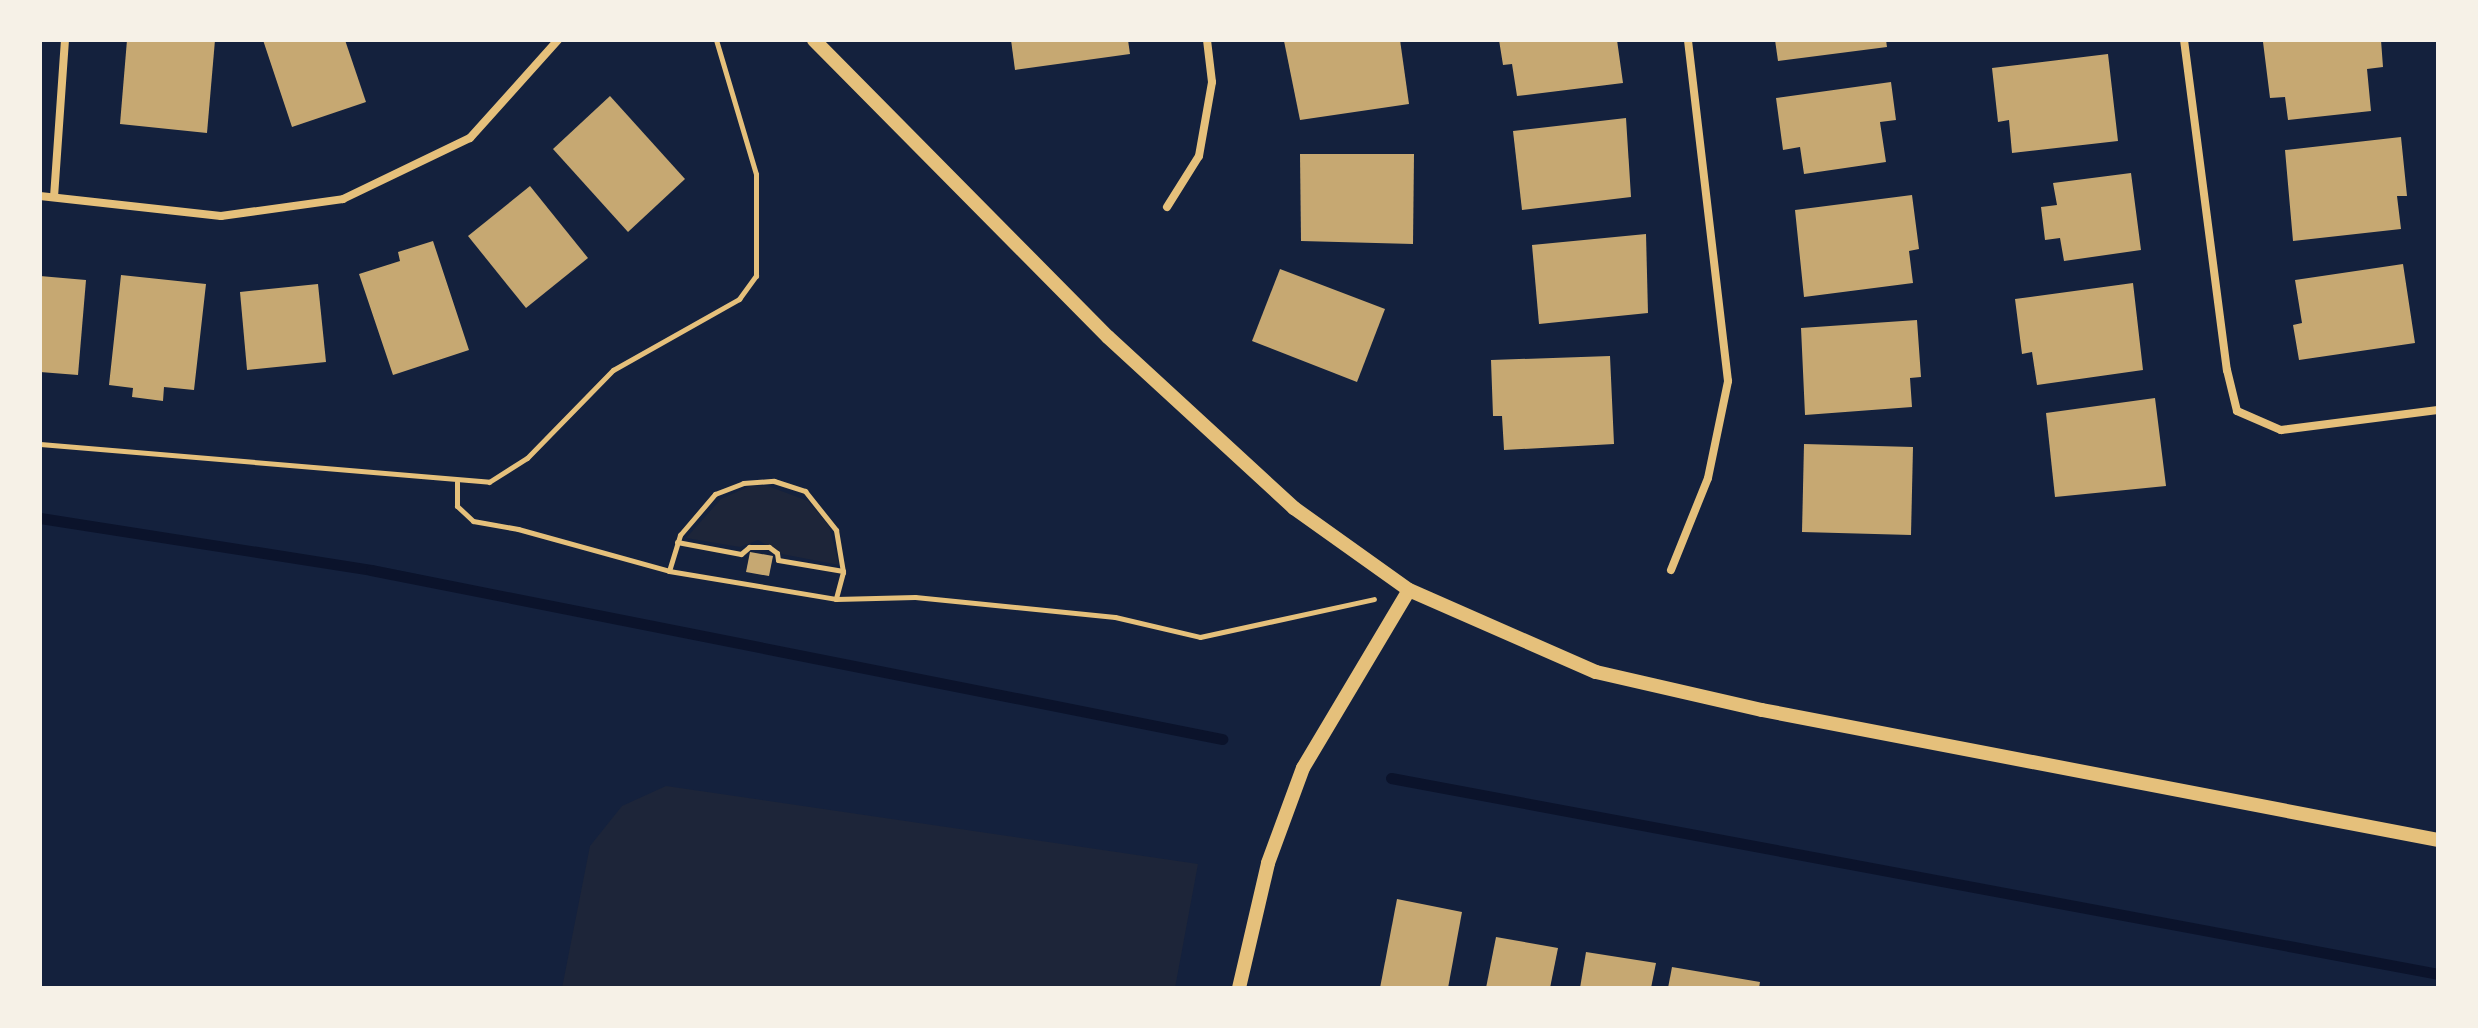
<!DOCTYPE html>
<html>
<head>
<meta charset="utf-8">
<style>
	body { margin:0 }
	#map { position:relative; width:2478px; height:1028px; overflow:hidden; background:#14213d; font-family:"Sofia Sans Condensed",sans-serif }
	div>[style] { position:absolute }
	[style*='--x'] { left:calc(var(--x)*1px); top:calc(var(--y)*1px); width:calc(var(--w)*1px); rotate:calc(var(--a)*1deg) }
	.green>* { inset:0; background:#1d2539 }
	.stream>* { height:11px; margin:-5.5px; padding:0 5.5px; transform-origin:5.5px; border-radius:5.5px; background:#0b132b }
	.building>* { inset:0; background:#c6a872 }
	.path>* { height:5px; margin:-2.5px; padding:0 2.5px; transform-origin:2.5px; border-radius:2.5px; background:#e5c07b }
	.minor>* { height:8px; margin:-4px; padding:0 4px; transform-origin:4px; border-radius:4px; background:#e5c07b }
	.tertiary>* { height:14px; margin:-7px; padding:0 7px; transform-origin:7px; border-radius:7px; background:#e5c07b }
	span { translate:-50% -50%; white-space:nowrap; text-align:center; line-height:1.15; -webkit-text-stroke:8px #f6f1e7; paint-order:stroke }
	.frame { position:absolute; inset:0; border:42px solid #f6f1e7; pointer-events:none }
</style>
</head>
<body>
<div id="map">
	<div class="green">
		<i style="clip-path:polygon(750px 486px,768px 486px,808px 501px,829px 526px,839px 565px,782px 554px,758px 540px,740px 547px,686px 538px,721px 499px)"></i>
		<i style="clip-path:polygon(666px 786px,1198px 864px,1175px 988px,562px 988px,590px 846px,622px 806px)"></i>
	</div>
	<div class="stream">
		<i style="--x:40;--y:518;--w:335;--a:8.9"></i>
		<i style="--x:371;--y:570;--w:868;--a:11.23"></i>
		<i style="--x:1391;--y:778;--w:1065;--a:10.6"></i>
	</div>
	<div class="building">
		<i style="clip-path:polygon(127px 40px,215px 40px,207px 133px,120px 124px)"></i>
		<i style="clip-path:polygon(263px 40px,345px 40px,366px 102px,292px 127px)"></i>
		<i style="clip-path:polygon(1011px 40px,1128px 40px,1130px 54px,1015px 70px)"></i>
		<i style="clip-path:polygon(1400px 40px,1409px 104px,1300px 120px,1284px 41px)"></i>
		<i style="clip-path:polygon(1499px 40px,1617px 40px,1623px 83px,1517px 96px,1512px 64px,1503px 65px)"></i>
		<i style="clip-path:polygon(1775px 40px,1886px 40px,1887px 47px,1778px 61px)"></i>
		<i style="clip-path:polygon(2381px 40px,2383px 67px,2367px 69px,2371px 111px,2288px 120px,2285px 97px,2270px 98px,2263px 42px)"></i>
		<i style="clip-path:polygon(2108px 54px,2118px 141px,2012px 153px,2009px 120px,1998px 122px,1992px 68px)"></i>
		<i style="clip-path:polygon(1891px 82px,1896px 120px,1880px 122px,1886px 162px,1804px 174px,1800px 147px,1783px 150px,1776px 98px)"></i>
		<i style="clip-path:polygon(610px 96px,685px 179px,628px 232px,553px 149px)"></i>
		<i style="clip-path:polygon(1626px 118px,1631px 197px,1522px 210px,1513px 131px)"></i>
		<i style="clip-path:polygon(2401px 137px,2407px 196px,2397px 196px,2401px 229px,2293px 241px,2285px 150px)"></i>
		<i style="clip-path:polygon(1300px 154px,1414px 154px,1413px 244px,1301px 241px)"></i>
		<i style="clip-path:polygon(2131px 173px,2141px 250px,2064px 261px,2060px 238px,2045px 240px,2041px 207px,2057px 205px,2053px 183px)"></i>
		<i style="clip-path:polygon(530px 186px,588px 258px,526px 308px,468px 236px)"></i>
		<i style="clip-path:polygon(1912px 195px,1919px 249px,1909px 251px,1913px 283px,1804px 297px,1795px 210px)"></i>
		<i style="clip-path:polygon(1646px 234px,1648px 313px,1539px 324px,1532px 245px)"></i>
		<i style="clip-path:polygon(433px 241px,469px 350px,393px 375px,359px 274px,400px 261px,398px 252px)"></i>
		<i style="clip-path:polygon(2403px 264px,2415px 343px,2299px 360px,2293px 325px,2302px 323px,2295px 280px)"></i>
		<i style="clip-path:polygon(1280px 269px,1385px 309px,1357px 382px,1252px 341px)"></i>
		<i style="clip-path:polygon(121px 275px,206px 284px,194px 390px,164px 387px,163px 401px,132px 397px,133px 388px,109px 385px)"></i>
		<i style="clip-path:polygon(40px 276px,86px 280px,78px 375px,40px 372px)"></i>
		<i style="clip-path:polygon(2133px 283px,2143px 370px,2037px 385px,2032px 352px,2022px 354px,2015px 299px)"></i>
		<i style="clip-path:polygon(318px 284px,326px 362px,247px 370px,240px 292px)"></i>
		<i style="clip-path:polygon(1917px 320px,1921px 377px,1910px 378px,1912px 407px,1805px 415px,1801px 328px)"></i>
		<i style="clip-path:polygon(1610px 356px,1614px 444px,1504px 450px,1502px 416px,1493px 416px,1491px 360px)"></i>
		<i style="clip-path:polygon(2155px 398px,2166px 486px,2055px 497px,2046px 413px)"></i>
		<i style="clip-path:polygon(1804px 444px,1913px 447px,1911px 535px,1802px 532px)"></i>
		<i style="clip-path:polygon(750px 552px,773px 556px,769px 576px,746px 572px)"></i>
		<i style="clip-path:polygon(1397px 899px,1462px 912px,1448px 988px,1380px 988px)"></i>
		<i style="clip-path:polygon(1496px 937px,1558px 948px,1550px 988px,1486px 988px)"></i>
		<i style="clip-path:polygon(1586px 952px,1656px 963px,1651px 988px,1580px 988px)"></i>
		<i style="clip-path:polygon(1672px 967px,1760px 982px,1759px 988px,1668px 988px)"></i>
	</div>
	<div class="path">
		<i style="--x:40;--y:444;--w:451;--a:4.8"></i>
		<i style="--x:489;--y:482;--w:45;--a:-32.3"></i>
		<i style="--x:527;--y:458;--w:123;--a:-45.7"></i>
		<i style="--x:613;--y:370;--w:145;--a:-29.4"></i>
		<i style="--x:739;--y:299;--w:29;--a:-54"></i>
		<i style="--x:756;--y:276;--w:102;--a:-90"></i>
		<i style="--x:756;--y:174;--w:140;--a:-106.6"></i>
		<i style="--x:457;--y:482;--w:24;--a:90"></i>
		<i style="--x:457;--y:506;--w:22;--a:43"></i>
		<i style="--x:473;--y:521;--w:46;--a:10.1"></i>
		<i style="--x:518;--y:529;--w:157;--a:15.5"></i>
		<i style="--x:669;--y:571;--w:169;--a:9.5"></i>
		<i style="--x:836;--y:599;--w:79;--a:-1.5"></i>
		<i style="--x:915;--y:597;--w:201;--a:5.7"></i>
		<i style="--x:1115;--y:617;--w:87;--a:13.2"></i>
		<i style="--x:1200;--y:637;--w:178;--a:-12.3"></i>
		<i style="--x:677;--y:542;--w:65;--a:10.6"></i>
		<i style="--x:741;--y:554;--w:11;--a:-41"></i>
		<i style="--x:749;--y:547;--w:20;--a:0"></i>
		<i style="--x:769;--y:547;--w:10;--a:37"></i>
		<i style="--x:777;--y:553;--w:7;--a:82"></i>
		<i style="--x:778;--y:560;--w:66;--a:9.6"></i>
		<i style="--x:669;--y:571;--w:38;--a:-73"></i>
		<i style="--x:680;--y:535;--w:54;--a:-49.5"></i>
		<i style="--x:715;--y:494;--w:30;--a:-21"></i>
		<i style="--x:743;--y:483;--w:31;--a:-4"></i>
		<i style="--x:774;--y:481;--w:33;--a:18"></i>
		<i style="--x:805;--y:491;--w:50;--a:51.5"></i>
		<i style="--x:836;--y:530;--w:43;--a:80.5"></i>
		<i style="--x:843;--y:572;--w:28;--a:105"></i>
	</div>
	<div class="minor">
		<i style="--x:2184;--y:40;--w:333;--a:82.6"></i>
		<i style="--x:2227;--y:370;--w:42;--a:76.3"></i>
		<i style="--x:2237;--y:411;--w:48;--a:23.4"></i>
		<i style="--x:2281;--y:430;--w:158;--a:-7.3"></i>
		<i style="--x:40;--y:196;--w:182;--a:6.3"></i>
		<i style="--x:221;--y:216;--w:123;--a:-7.9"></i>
		<i style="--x:343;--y:199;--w:141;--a:-25.7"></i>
		<i style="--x:470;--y:138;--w:132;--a:-48.1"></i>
		<i style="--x:54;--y:197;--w:157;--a:-86"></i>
		<i style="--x:1167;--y:207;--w:60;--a:-57.9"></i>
		<i style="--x:1199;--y:156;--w:75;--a:-80"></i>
		<i style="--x:1212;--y:82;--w:42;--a:-96.8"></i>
		<i style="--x:1671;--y:570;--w:99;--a:-68.1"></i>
		<i style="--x:1708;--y:478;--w:99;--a:-78.3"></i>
		<i style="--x:1728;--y:381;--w:343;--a:-96.7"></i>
	</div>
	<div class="tertiary">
		<i style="--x:814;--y:40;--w:418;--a:45.3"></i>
		<i style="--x:1108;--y:337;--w:253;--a:42.6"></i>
		<i style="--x:1294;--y:508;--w:141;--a:35.5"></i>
		<i style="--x:1409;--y:590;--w:204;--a:23.7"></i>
		<i style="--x:1596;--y:672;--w:170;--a:12.9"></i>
		<i style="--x:1762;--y:710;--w:688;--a:10.89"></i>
		<i style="--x:1239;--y:988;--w:128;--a:-76.9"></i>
		<i style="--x:1268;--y:863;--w:101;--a:-69.8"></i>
		<i style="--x:1303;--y:768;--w:207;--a:-59.2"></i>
	</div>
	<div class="frame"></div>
</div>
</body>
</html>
